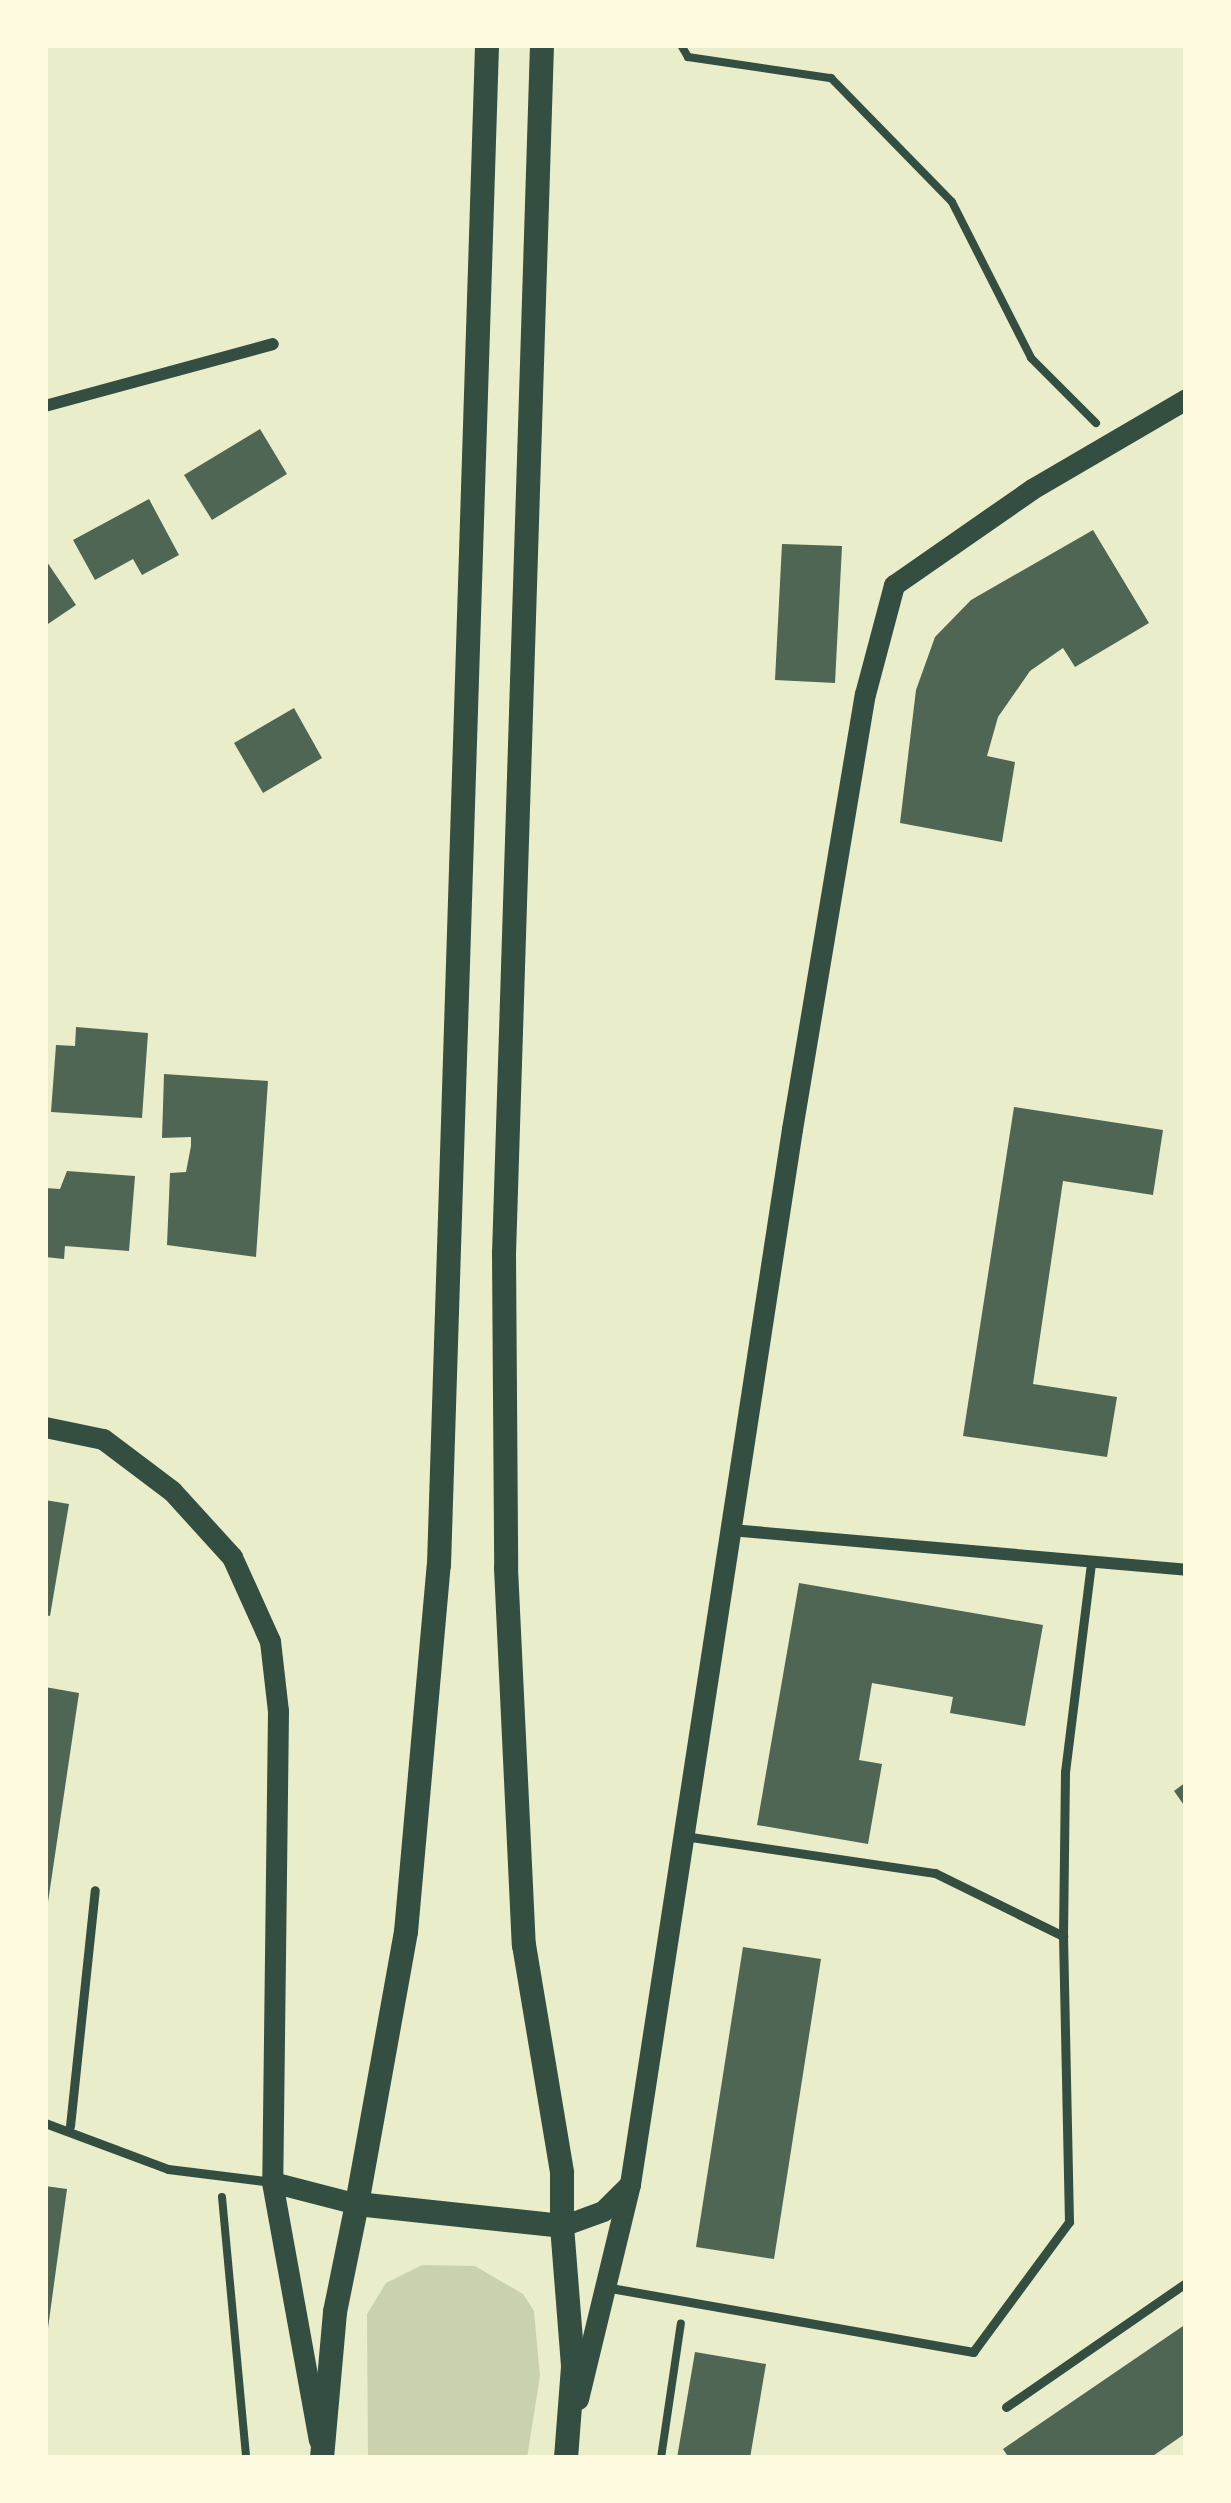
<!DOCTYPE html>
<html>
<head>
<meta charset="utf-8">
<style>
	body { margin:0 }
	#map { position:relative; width:1231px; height:2503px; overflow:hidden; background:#e9edc9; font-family:"Fira Sans",sans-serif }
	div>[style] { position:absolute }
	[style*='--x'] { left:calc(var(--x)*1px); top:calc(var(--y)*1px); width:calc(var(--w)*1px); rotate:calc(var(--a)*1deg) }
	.green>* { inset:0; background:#cad2ad }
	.building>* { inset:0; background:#4f6655 }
	.path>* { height:8px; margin:-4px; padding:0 4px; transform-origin:4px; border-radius:4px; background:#344e41 }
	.service>* { height:9px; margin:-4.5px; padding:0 4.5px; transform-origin:4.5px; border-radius:4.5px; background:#344e41 }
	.minor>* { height:12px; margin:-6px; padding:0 6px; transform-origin:6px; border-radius:6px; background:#344e41 }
	.tertiary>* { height:21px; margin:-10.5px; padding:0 10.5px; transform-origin:10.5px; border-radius:10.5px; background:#344e41 }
	.secondary>* { height:24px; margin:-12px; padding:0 12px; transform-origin:12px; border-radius:12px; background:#344e41 }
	span { translate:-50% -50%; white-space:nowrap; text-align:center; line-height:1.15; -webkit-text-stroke:10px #fefae0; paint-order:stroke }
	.frame { position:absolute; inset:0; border:48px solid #fefae0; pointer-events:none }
</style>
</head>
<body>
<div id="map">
	<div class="green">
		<i style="clip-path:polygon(422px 2265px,475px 2266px,523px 2294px,534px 2311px,540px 2376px,527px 2458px,368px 2458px,367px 2314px,386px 2283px)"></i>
	</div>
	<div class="building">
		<i style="clip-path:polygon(260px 429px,287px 474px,212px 520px,184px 475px)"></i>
		<i style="clip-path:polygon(149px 499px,179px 555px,142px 575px,133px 559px,95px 580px,73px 540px)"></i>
		<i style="clip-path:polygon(1093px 530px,1149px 623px,1075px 667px,1063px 648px,1030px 671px,998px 717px,987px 756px,1015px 762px,1002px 842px,900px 823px,916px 690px,935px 637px,971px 600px)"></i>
		<i style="clip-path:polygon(782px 544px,842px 546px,835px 683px,775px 680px)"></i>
		<i style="clip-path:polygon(45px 559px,76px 605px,45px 626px)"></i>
		<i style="clip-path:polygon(294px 708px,322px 758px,263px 793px,234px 743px)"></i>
		<i style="clip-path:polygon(76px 1027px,148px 1033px,142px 1118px,51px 1112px,56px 1045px,75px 1046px)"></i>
		<i style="clip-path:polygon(164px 1074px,268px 1081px,256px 1257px,167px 1245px,170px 1173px,186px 1172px,191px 1146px,191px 1137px,162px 1138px)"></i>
		<i style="clip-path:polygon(1014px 1107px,1163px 1130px,1153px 1195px,1063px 1181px,1033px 1384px,1117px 1397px,1107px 1457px,963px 1436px)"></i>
		<i style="clip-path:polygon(67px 1171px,135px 1176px,129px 1251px,65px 1246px,64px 1259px,45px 1257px,45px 1188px,60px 1189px)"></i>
		<i style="clip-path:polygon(45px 1500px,69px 1504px,50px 1616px,45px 1615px)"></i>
		<i style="clip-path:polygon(799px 1583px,1043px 1625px,1025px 1726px,950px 1713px,953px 1697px,872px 1683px,859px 1760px,882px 1764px,868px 1844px,757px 1825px)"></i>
		<i style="clip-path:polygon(45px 1687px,79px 1693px,48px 1902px,45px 1902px)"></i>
		<i style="clip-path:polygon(1186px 1782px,1186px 1808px,1174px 1791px)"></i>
		<i style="clip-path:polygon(743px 1947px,821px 1959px,774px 2259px,696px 2247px)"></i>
		<i style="clip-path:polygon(45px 2186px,67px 2189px,48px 2328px,45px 2328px)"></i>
		<i style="clip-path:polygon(1186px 2324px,1186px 2433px,1150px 2458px,1009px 2458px,1003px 2449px)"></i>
		<i style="clip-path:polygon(695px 2352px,766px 2364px,750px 2458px,677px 2458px)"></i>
	</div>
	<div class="path">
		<i style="--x:681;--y:45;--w:14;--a:60"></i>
		<i style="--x:688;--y:57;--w:145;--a:8.4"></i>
		<i style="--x:831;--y:78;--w:173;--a:45.7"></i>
		<i style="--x:952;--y:202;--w:175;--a:63.1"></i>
		<i style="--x:1031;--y:358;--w:92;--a:45"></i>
		<i style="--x:222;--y:2197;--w:262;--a:84.7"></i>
		<i style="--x:661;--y:2458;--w:136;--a:-81.6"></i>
	</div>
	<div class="service">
		<i style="--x:684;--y:1836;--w:254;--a:8.4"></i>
		<i style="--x:935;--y:1873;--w:143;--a:26.2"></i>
		<i style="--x:1063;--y:1936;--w:164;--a:-89.3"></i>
		<i style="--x:1065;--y:1772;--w:212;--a:-82.9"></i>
		<i style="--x:45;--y:2123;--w:131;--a:20.5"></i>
		<i style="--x:168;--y:2169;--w:105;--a:7.1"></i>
		<i style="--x:70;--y:2126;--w:237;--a:-84"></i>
		<i style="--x:605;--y:2287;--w:374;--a:10"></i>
		<i style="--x:973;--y:2352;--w:162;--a:-53.6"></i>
		<i style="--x:1069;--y:2222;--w:286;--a:-91.2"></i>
		<i style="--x:1006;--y:2407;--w:219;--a:-34.6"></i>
	</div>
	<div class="minor">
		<i style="--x:45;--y:406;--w:236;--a:-15.2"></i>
		<i style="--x:731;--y:1530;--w:457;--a:5"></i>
	</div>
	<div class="tertiary">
		<i style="--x:45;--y:1427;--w:59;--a:11.7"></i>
		<i style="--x:103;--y:1439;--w:86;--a:37"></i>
		<i style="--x:172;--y:1491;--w:89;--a:47.7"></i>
		<i style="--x:232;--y:1557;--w:92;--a:65.7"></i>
		<i style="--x:270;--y:1641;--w:70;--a:83.5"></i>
		<i style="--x:278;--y:1711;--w:471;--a:90.7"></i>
		<i style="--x:272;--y:2182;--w:262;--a:79.7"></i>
		<i style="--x:272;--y:2182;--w:88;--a:14.5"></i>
		<i style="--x:562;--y:2226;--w:44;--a:-20.1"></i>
		<i style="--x:603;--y:2211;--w:38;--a:-45"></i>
		<i style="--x:578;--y:2399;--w:221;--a:-76.4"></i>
		<i style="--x:630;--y:2184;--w:1067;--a:-81.27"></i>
		<i style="--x:792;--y:1129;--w:441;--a:-80.5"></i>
		<i style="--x:865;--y:694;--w:113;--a:-75.1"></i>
		<i style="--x:894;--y:585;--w:168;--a:-34.8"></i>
		<i style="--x:1032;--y:489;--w:178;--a:-30.3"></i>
	</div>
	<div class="secondary">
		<i style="--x:542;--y:45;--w:1209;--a:91.8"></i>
		<i style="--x:504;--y:1253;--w:315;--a:89.6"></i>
		<i style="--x:506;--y:1568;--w:377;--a:87.3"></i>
		<i style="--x:524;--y:1945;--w:231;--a:80.5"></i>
		<i style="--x:562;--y:2173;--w:53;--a:90"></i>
		<i style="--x:357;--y:2204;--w:276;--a:-79.8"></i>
		<i style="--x:406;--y:1932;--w:368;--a:-84.9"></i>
		<i style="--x:439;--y:1565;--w:1521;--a:-88.19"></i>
		<i style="--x:322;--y:2458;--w:147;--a:-84.9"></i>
		<i style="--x:335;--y:2312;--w:110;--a:-78.5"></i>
		<i style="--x:357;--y:2204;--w:206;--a:6.1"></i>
		<i style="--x:562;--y:2226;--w:141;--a:85.5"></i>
		<i style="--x:573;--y:2367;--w:91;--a:94.4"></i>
	</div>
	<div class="frame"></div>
</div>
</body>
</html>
